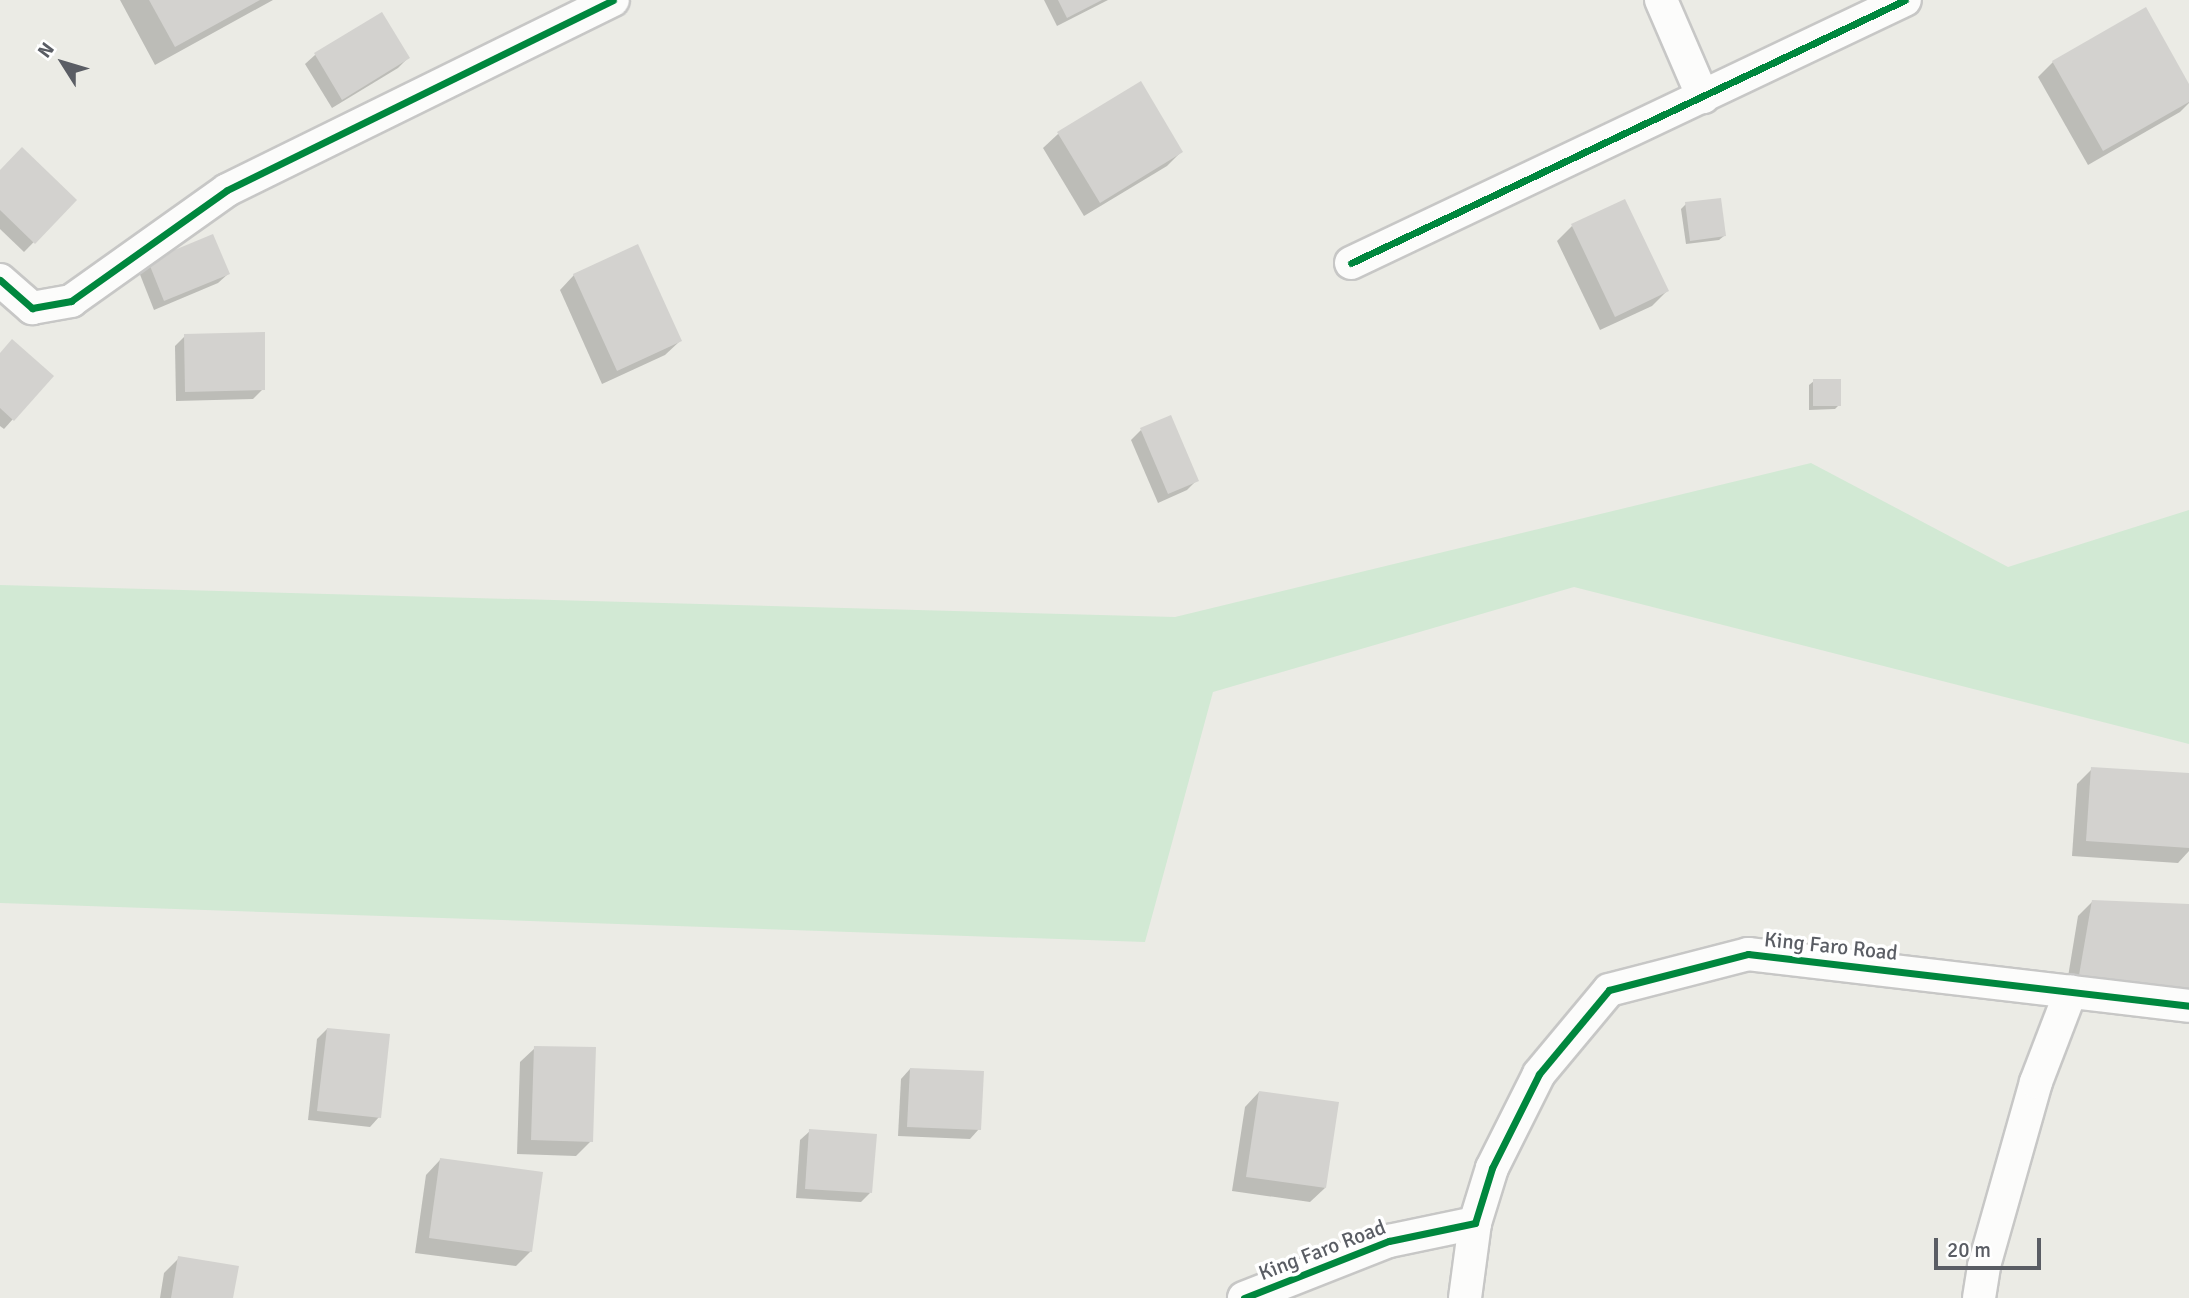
<!DOCTYPE html>
<html>
<head>
<meta charset="utf-8">
<style>
	body { margin:0 }
	#map { position:relative; width:2189px; height:1298px; overflow:hidden; background:#ebebe5; font-family:Signika,sans-serif }
	div>[style] { position:absolute }
	[style*='--x'] { left:calc(var(--x)*1px); top:calc(var(--y)*1px); width:calc(var(--w)*1px); rotate:calc(var(--a)*1deg) }
	.green>* { inset:0; background:#d2e9d4 }
	.shadow>* { inset:0; background:#0003 }
	.building>* { inset:0; background:#d3d2cf }
	.roads { filter:drop-shadow(2px 0 #c7c7c6) drop-shadow(-2px 0 #c7c7c6) drop-shadow(0 2px #c7c7c6) drop-shadow(0 -2px #c7c7c6) }
	.minor>* { height:32px; margin:-16px; padding:0 16px; transform-origin:16px; border-radius:16px; background:#fcfcfb }
	.cycleway>* { height:7px; margin:-3.5px; padding:0 3.5px; transform-origin:3.5px; border-radius:3.5px; background:#00873e }
	span { translate:-50% -50%; white-space:nowrap; text-align:center; line-height:1.15; -webkit-text-stroke:7px #fff; paint-order:stroke }
	.street-label { font-size:21px; color:#5a5d64 }
	.north { position:absolute; left:28px; top:28px; width:70px; height:70px; -webkit-text-stroke:5px #fff; paint-order:stroke; rotate:307deg; font-size:19px; font-weight:700; line-height:28px; text-align:center; color:#5a5d64 }
	.north::after { content:''; display:block; margin:auto; width:24px; height:32px; background:#5a5d64; clip-path:polygon(50% 0,100% 100%,50% 72%,0 100%) }
	.scale { position:absolute; left:1934px; top:1238px; width:107px; height:32px; box-sizing:border-box; border:4px solid #5a5d64; border-top:0; padding-left:9px; font-size:21px; line-height:24px; white-space:nowrap; color:#5a5d64; -webkit-text-stroke:5px #fff; paint-order:stroke }
</style>
</head>
<body>
<div id="map">
	<div class="green">
		<i style="clip-path:polygon(1811px 463px,2008px 567px,2189px 510px,2189px 744px,1574px 587px,1213px 692px,1145px 942px,0 903px,0 585px,1175px 617px)"></i>
	</div>
	<div class="shadow">
		<i style="clip-path:polygon(120px 0,273px 0,155px 65px)"></i>
		<i style="clip-path:polygon(1044px 0,1108px 0,1057px 26px)"></i>
		<i style="clip-path:polygon(381px 14px,408px 58px,398px 68px,332px 108px,305px 64px,315px 55px)"></i>
		<i style="clip-path:polygon(2053px 62px,2189px 88px,2189px 103px,2180px 112px,2088px 165px,2038px 77px)"></i>
		<i style="clip-path:polygon(1058px 134px,1181px 152px,1167px 166px,1084px 216px,1043px 148px)"></i>
		<i style="clip-path:polygon(0 172px,75px 200px,24px 252px,0 229px)"></i>
		<i style="clip-path:polygon(1686px 204px,1724px 236px,1719px 240px,1686px 244px,1681px 209px)"></i>
		<i style="clip-path:polygon(1572px 226px,1667px 291px,1652px 306px,1600px 330px,1557px 241px)"></i>
		<i style="clip-path:polygon(149px 262px,228px 274px,218px 283px,154px 310px,139px 272px)"></i>
		<i style="clip-path:polygon(574px 275px,680px 341px,665px 355px,602px 384px,560px 290px)"></i>
		<i style="clip-path:polygon(185px 336px,263px 389px,253px 399px,176px 401px,175px 346px)"></i>
		<i style="clip-path:polygon(0 354px,13px 419px,4px 429px,0 426px)"></i>
		<i style="clip-path:polygon(1814px 381px,1839px 405px,1835px 409px,1809px 410px,1809px 385px)"></i>
		<i style="clip-path:polygon(1141px 430px,1197px 480px,1187px 490px,1158px 503px,1131px 440px)"></i>
		<i style="clip-path:polygon(2092px 769px,2189px 775px,2189px 851px,2178px 863px,2072px 856px,2077px 784px)"></i>
		<i style="clip-path:polygon(2093px 901px,2189px 906px,2189px 1004px,2065px 995px,2078px 916px)"></i>
		<i style="clip-path:polygon(327px 1029px,379px 1117px,370px 1127px,308px 1120px,317px 1039px)"></i>
		<i style="clip-path:polygon(535px 1048px,591px 1141px,576px 1156px,517px 1154px,520px 1062px)"></i>
		<i style="clip-path:polygon(910px 1069px,979px 1129px,970px 1139px,898px 1136px,901px 1079px)"></i>
		<i style="clip-path:polygon(1259px 1092px,1325px 1188px,1310px 1202px,1232px 1191px,1245px 1107px)"></i>
		<i style="clip-path:polygon(810px 1131px,870px 1193px,861px 1202px,796px 1198px,800px 1140px)"></i>
		<i style="clip-path:polygon(440px 1160px,531px 1251px,516px 1266px,415px 1253px,426px 1175px)"></i>
		<i style="clip-path:polygon(179px 1258px,232px 1298px,160px 1298px,164px 1273px)"></i>
	</div>
	<div class="building">
		<i style="clip-path:polygon(149px 0,260px 0,175px 47px)"></i>
		<i style="clip-path:polygon(1058px 0,1102px 0,1067px 18px)"></i>
		<i style="clip-path:polygon(2146px 7px,2189px 84px,2189px 102px,2103px 151px,2052px 61px)"></i>
		<i style="clip-path:polygon(382px 12px,410px 58px,342px 100px,314px 53px)"></i>
		<i style="clip-path:polygon(1141px 81px,1183px 152px,1100px 203px,1057px 132px)"></i>
		<i style="clip-path:polygon(22px 147px,77px 200px,35px 244px,0 210px,0 170px)"></i>
		<i style="clip-path:polygon(1721px 198px,1726px 236px,1690px 241px,1685px 202px)"></i>
		<i style="clip-path:polygon(1625px 199px,1669px 291px,1615px 317px,1571px 224px)"></i>
		<i style="clip-path:polygon(213px 234px,230px 274px,164px 301px,148px 261px)"></i>
		<i style="clip-path:polygon(638px 244px,682px 341px,617px 371px,573px 274px)"></i>
		<i style="clip-path:polygon(265px 332px,265px 390px,185px 392px,184px 334px)"></i>
		<i style="clip-path:polygon(12px 339px,54px 376px,14px 421px,0 408px,0 353px)"></i>
		<i style="clip-path:polygon(1813px 379px,1841px 379px,1841px 406px,1813px 406px)"></i>
		<i style="clip-path:polygon(1171px 415px,1199px 481px,1168px 494px,1140px 428px)"></i>
		<i style="clip-path:polygon(2091px 767px,2189px 773px,2189px 848px,2086px 841px)"></i>
		<i style="clip-path:polygon(2092px 900px,2189px 904px,2189px 989px,2078px 981px)"></i>
		<i style="clip-path:polygon(327px 1028px,390px 1034px,381px 1118px,317px 1111px)"></i>
		<i style="clip-path:polygon(534px 1046px,596px 1047px,593px 1142px,531px 1140px)"></i>
		<i style="clip-path:polygon(910px 1068px,984px 1071px,981px 1130px,907px 1127px)"></i>
		<i style="clip-path:polygon(1259px 1091px,1339px 1102px,1326px 1188px,1246px 1177px)"></i>
		<i style="clip-path:polygon(809px 1129px,877px 1134px,872px 1193px,805px 1189px)"></i>
		<i style="clip-path:polygon(440px 1158px,543px 1172px,532px 1252px,429px 1238px)"></i>
		<i style="clip-path:polygon(178px 1256px,239px 1266px,233px 1298px,171px 1298px)"></i>
	</div>
	<div class="roads">
		<div class="minor">
			<i style="--x:1661;--y:0;--w:106;--a:66.6"></i>
			<i style="--x:1351;--y:263;--w:613;--a:-25.4"></i>
			<i style="--x:0;--y:280;--w:43;--a:41.2"></i>
			<i style="--x:32;--y:308;--w:40;--a:-10"></i>
			<i style="--x:71;--y:301;--w:191;--a:-35.4"></i>
			<i style="--x:227;--y:190;--w:430;--a:-26.2"></i>
			<i style="--x:1244;--y:1298;--w:156;--a:-21.5"></i>
			<i style="--x:1389;--y:1241;--w:88;--a:-11.8"></i>
			<i style="--x:1475;--y:1223;--w:58;--a:-72.8"></i>
			<i style="--x:1492;--y:1168;--w:105;--a:-63.4"></i>
			<i style="--x:1539;--y:1074;--w:109;--a:-50.2"></i>
			<i style="--x:1609;--y:990;--w:144;--a:-14.5"></i>
			<i style="--x:1748;--y:954;--w:444;--a:6.7"></i>
			<i style="--x:1465;--y:1298;--w:76;--a:-82.4"></i>
			<i style="--x:1979;--y:1298;--w:32;--a:-81"></i>
			<i style="--x:1984;--y:1266;--w:191;--a:-74.2"></i>
			<i style="--x:2036;--y:1082;--w:97;--a:-69"></i>
		</div>
	</div>
	<div class="cycleway">
		<i style="--x:1351;--y:263;--w:613;--a:-25.4"></i>
		<i style="--x:0;--y:280;--w:43;--a:41.2"></i>
		<i style="--x:32;--y:308;--w:40;--a:-10"></i>
		<i style="--x:71;--y:301;--w:191;--a:-35.4"></i>
		<i style="--x:227;--y:190;--w:430;--a:-26.2"></i>
		<i style="--x:1244;--y:1298;--w:156;--a:-21.5"></i>
		<i style="--x:1389;--y:1241;--w:88;--a:-11.8"></i>
		<i style="--x:1475;--y:1223;--w:58;--a:-72.8"></i>
		<i style="--x:1492;--y:1168;--w:105;--a:-63.4"></i>
		<i style="--x:1539;--y:1074;--w:109;--a:-50.2"></i>
		<i style="--x:1609;--y:990;--w:144;--a:-14.5"></i>
		<i style="--x:1748;--y:954;--w:444;--a:6.7"></i>
	</div>
	<div class="street-label">
		<span style="left:1831px;top:946px;rotate:6deg">King Faro Road</span>
		<span style="left:1322px;top:1250px;rotate:-21deg">King Faro Road</span>
	</div>
	<div class="north">N</div>
	<div class="scale">20 m</div>
</div>
</body>
</html>
